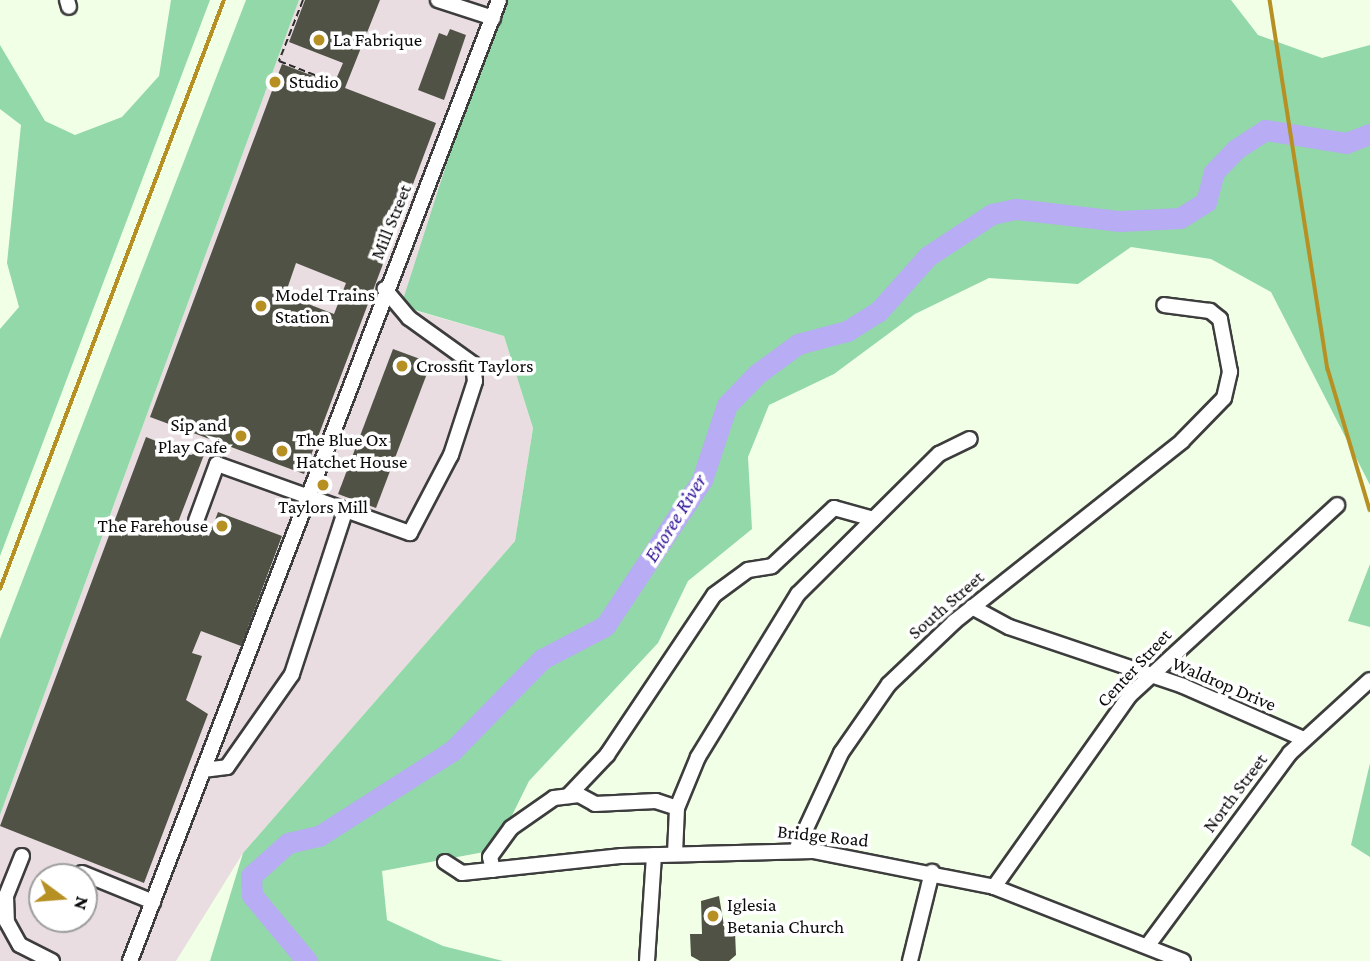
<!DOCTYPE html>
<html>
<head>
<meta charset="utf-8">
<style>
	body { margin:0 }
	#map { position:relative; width:1370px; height:961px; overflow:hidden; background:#f1ffe7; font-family:"Crimson Pro",serif }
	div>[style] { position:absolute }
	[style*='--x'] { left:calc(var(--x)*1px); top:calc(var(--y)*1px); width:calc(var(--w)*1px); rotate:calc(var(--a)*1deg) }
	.industrial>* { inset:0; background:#e9dde1 }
	.forest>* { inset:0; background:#92d8a9 }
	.river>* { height:21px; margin:-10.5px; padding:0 10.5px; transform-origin:10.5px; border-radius:10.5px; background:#b8acf5 }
	.building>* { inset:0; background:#505246 }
	.path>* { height:2px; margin-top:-1px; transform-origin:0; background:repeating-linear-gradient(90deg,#2c2c2c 0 7px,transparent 0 10.5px) }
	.roads { filter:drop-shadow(2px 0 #3d3d3d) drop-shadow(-2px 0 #3d3d3d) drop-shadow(0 2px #3d3d3d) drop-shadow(0 -2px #3d3d3d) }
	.minor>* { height:14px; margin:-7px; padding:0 7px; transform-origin:7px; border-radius:7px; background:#fff }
	.rail>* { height:3.5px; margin:-1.75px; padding:0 1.75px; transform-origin:1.75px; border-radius:1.75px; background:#b79024 }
	.dots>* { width:19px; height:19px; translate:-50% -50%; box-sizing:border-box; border:4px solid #fff; border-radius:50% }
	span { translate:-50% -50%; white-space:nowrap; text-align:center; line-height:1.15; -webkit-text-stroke:7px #fff; paint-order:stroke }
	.poi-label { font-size:19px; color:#0a0a0a }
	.left { translate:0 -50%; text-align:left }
	.right { translate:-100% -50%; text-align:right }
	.street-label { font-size:19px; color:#0a0a0a }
	.water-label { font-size:21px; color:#321699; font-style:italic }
	.north { position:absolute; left:28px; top:863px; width:70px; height:70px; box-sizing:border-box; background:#fff; border:2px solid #9d9d9d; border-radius:50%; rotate:106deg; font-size:19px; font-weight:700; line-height:28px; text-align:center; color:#0a0a0a }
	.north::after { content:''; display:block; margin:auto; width:24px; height:32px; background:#b79024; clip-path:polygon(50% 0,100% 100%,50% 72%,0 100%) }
</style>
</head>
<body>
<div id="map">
	<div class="industrial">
		<i style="clip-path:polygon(evenodd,299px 0,499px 0,402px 307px,504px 336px,533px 428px,515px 541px,243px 853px,176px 961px,0 961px,0 815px,299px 0,42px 877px,84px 877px,84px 919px,42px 919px,42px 877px)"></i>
	</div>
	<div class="forest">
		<i style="clip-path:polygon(171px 0,210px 0,0 556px,0 329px,19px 307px,7px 263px,21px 125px,0 109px,0 45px,45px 121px,75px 135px,122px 117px,159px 76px)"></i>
		<i style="clip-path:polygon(246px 0,299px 0,0 815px,0 639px)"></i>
		<i style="clip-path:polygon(499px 0,1231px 0,1258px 35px,1322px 58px,1370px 45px,1370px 485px,1271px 292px,1211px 259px,1131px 247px,1078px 284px,989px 278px,915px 314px,834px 374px,769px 405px,748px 457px,752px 529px,688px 581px,658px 643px,529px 781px,495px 850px,382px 871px,387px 920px,443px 946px,503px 961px,210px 961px,243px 853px,515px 541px,533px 428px,504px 336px,401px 306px)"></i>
		<i style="clip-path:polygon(1370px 564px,1370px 627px,1348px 621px)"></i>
		<i style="clip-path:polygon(1370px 763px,1370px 857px,1351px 845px)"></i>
	</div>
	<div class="river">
		<i style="--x:307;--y:961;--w:86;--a:-129.8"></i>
		<i style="--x:252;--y:895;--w:19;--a:-93"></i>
		<i style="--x:251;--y:876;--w:50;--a:-41.7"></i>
		<i style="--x:288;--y:843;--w:32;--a:-13"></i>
		<i style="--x:319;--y:836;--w:158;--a:-32.6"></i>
		<i style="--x:452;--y:751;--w:129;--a:-45.6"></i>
		<i style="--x:542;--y:659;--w:71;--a:-27.6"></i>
		<i style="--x:605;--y:626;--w:175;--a:-56.4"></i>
		<i style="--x:702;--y:480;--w:79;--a:-71.6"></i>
		<i style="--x:727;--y:405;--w:43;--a:-45.9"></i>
		<i style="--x:757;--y:374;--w:51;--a:-36.2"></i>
		<i style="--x:798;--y:344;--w:51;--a:-14.9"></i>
		<i style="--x:847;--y:331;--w:36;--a:-32"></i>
		<i style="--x:878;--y:312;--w:75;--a:-48.2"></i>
		<i style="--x:928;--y:256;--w:77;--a:-33.3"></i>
		<i style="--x:992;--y:214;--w:25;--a:-12"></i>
		<i style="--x:1016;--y:209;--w:105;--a:6.6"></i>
		<i style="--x:1120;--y:221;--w:60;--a:-2.9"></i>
		<i style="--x:1180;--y:218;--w:31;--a:-32"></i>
		<i style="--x:1206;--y:202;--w:31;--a:-75"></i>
		<i style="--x:1214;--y:172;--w:32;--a:-46"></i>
		<i style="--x:1236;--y:149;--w:35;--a:-33"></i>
		<i style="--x:1265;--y:130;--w:82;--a:9.1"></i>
		<i style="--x:1346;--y:143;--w:26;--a:-21"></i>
	</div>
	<div class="building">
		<i style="clip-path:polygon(evenodd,305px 0,380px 0,345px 88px,436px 123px,304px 474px,150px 417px,282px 64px,334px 84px,343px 63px,289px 42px,305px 0,296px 263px,346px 283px,334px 314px,285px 295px,296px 263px)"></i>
		<i style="clip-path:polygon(450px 29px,466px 35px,444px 100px,418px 90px,439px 33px,447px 36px)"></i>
		<i style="clip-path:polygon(393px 349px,431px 363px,376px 508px,338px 494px)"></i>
		<i style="clip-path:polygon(146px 437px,191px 455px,207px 447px,177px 525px,209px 536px,218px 512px,282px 536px,241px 646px,201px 631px,192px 653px,202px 656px,186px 700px,208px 714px,144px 883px,0 826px)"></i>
		<i style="clip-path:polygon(719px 896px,725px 932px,735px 932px,736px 955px,729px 961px,700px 961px,691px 956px,690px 934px,702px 934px,701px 901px)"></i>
	</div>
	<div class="path">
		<i style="--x:303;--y:0;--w:66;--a:111.5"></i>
		<i style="--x:279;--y:61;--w:60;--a:21.4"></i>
	</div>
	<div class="roads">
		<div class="minor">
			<i style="--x:67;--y:0;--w:7;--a:74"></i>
			<i style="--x:438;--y:0;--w:58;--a:18.1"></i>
			<i style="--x:196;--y:521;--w:61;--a:-69.8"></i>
			<i style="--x:217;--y:464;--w:205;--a:19.7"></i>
			<i style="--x:410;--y:533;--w:88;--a:-62.3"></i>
			<i style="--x:451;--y:455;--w:78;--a:-72"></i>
			<i style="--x:475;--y:381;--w:17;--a:-97"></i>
			<i style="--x:473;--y:364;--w:79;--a:-144.3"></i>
			<i style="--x:409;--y:318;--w:38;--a:-130"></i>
			<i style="--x:972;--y:607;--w:42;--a:28.4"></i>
			<i style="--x:1009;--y:627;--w:184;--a:18.7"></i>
			<i style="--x:1183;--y:686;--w:132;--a:23.7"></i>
			<i style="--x:203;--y:770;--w:24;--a:-7"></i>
			<i style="--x:227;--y:767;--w:113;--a:-55"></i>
			<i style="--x:292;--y:674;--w:170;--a:-71.9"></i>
			<i style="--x:568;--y:796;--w:57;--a:-46.4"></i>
			<i style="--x:607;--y:755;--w:192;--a:-56.2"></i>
			<i style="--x:714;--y:595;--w:42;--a:-36.3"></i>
			<i style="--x:748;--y:570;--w:24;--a:-9"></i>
			<i style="--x:772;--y:566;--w:85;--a:-43.1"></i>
			<i style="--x:834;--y:508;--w:41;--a:15.4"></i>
			<i style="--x:796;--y:850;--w:107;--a:-65.1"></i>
			<i style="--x:841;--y:753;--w:84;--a:-55.2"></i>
			<i style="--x:889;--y:684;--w:90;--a:-43.6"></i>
			<i style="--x:954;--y:622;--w:291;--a:-38.4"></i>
			<i style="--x:1182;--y:441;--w:60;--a:-45.7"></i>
			<i style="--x:1224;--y:398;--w:27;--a:-77"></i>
			<i style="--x:1230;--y:372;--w:54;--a:-100.7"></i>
			<i style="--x:1220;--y:319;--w:13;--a:-141"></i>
			<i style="--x:1210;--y:311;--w:46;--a:-172.6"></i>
			<i style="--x:675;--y:854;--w:46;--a:-87.5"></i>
			<i style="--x:677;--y:808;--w:55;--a:-67.6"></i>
			<i style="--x:698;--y:757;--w:191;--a:-58.5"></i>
			<i style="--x:798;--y:594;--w:199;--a:-44.8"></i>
			<i style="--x:939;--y:454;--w:34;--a:-26"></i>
			<i style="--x:22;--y:856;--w:43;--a:111.8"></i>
			<i style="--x:6;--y:896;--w:26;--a:88"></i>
			<i style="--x:7;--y:922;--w:26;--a:61"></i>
			<i style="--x:20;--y:945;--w:36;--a:27"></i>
			<i style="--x:445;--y:862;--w:20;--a:33"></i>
			<i style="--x:462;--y:873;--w:161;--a:-6.1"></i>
			<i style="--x:622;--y:856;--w:191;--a:-1.5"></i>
			<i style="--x:813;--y:851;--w:185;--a:11.2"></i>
			<i style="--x:994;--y:887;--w:203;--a:21.4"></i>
			<i style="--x:493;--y:870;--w:13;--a:-103"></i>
			<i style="--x:490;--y:857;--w:36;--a:-54"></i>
			<i style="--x:511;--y:828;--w:52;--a:-34.9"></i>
			<i style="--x:554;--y:798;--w:25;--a:-7"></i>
			<i style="--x:579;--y:795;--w:18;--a:29"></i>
			<i style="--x:595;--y:804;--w:61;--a:-2.8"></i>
			<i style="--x:656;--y:801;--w:22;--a:18"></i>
			<i style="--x:82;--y:873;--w:77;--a:22.2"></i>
			<i style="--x:994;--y:887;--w:235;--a:-54.7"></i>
			<i style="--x:1130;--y:695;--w:281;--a:-42.5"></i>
			<i style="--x:1148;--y:945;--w:239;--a:-53.5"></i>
			<i style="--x:1290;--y:753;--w:108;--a:-42.4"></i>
			<i style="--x:130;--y:961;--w:1029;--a:-68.99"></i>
			<i style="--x:647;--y:961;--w:106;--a:-86.2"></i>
			<i style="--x:910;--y:961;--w:92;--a:-76.1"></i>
		</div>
	</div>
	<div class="rail">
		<i style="--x:1270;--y:0;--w:374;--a:81.1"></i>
		<i style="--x:1328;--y:369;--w:147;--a:73.4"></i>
		<i style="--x:0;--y:589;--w:630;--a:-69.18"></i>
	</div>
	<div class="dots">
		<i style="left:319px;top:40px;background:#b79024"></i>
		<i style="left:275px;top:82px;background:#b79024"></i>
		<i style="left:261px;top:306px;background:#b79024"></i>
		<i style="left:402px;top:366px;background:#b79024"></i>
		<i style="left:241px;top:436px;background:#b79024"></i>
		<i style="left:282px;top:451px;background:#b79024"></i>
		<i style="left:323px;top:485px;background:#b79024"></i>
		<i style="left:222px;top:526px;background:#b79024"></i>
		<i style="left:713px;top:916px;background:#b79024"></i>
	</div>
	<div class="poi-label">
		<span class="left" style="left:333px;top:40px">La Fabrique</span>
		<span class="left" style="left:289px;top:82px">Studio</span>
		<span class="left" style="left:275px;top:306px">Model Trains<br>Station</span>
		<span class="left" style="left:416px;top:366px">Crossfit Taylors</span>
		<span class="right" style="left:227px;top:436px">Sip and<br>Play Cafe</span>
		<span class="left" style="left:296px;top:451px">The Blue Ox<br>Hatchet House</span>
		<span style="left:323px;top:507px">Taylors Mill</span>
		<span class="right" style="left:208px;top:526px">The Farehouse</span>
		<span class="left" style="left:727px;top:916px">Iglesia<br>Betania Church</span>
	</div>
	<div class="street-label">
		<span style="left:391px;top:222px;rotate:-68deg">Mill Street</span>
		<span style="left:946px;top:605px;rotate:-41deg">South Street</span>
		<span style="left:1134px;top:668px;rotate:-47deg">Center Street</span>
		<span style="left:1224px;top:684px;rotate:23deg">Waldrop Drive</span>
		<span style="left:1235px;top:793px;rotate:-53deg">North Street</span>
		<span style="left:823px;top:836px;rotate:6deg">Bridge Road</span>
	</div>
	<div class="water-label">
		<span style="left:675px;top:518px;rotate:-58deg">Enoree River</span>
	</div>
	<div class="north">N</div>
</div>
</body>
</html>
